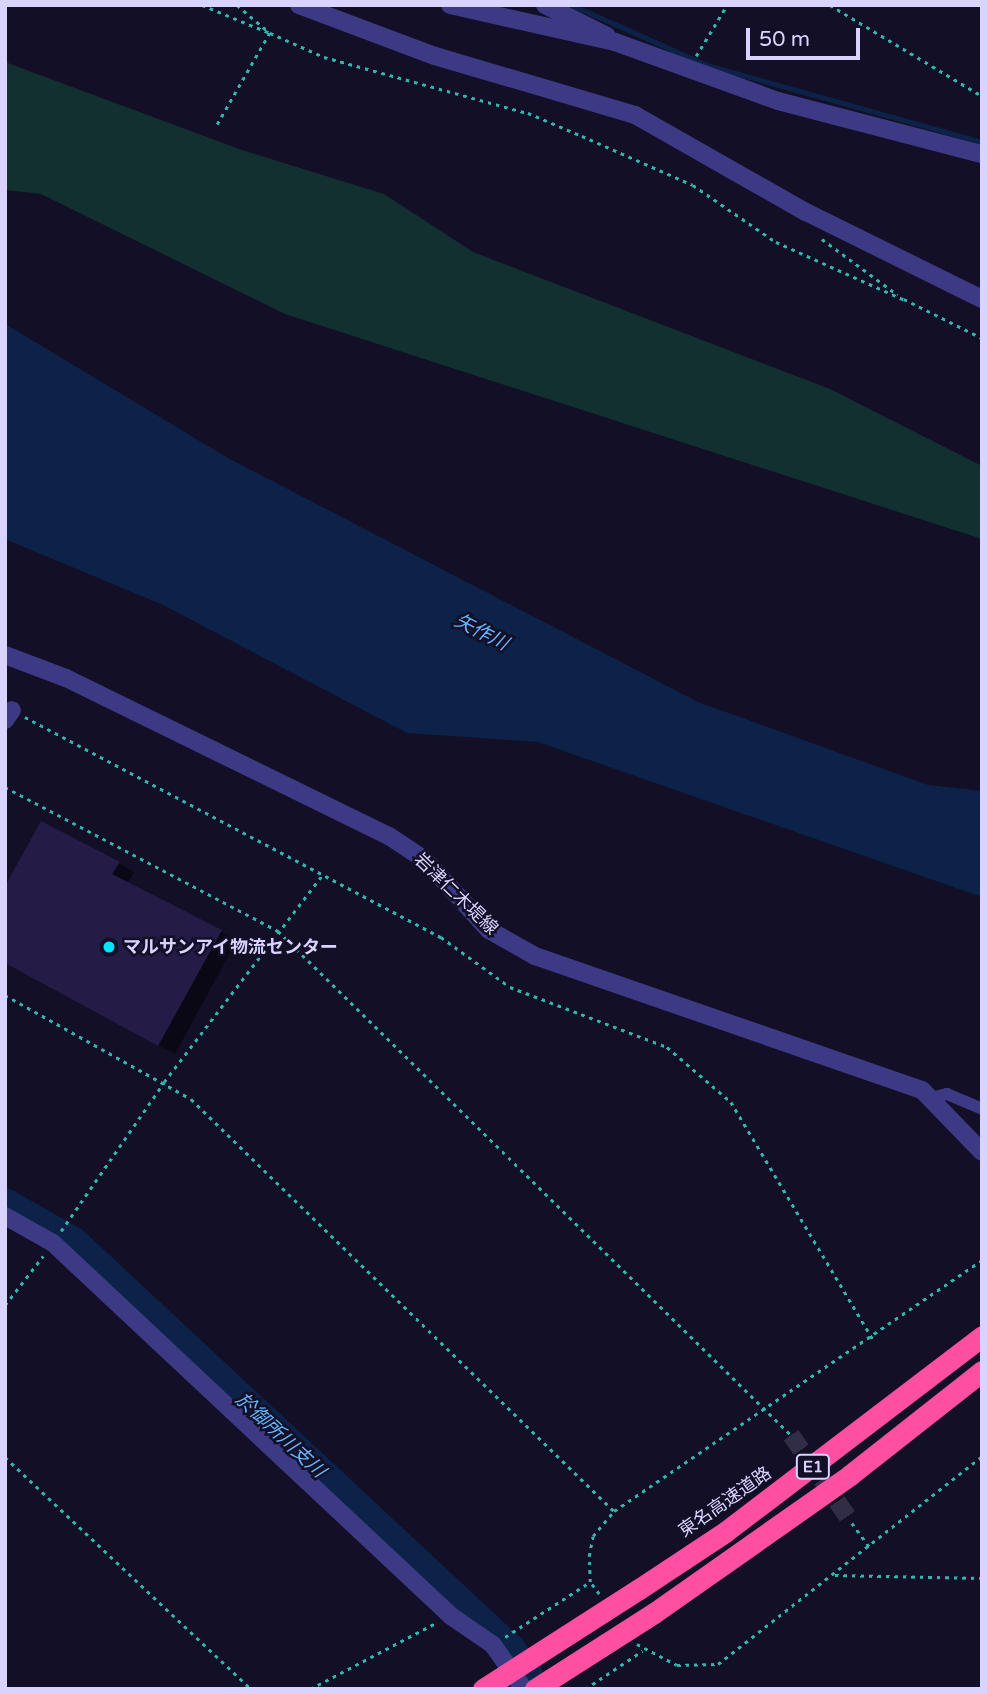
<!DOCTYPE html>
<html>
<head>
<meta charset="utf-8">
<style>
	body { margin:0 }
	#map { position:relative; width:987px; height:1694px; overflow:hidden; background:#130f26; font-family:"Varela Round","Noto Sans JP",sans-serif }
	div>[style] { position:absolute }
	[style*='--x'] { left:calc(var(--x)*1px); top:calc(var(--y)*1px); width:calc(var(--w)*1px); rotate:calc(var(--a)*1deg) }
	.green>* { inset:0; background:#12302f }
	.water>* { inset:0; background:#0c2248 }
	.shadow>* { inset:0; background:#0007 }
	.stream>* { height:4.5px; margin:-2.25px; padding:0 2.25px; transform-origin:2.25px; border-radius:2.25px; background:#0c2248 }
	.river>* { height:28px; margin:-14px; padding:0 14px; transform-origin:14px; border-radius:14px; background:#0c2248 }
	.building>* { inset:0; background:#241b47 }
	.minor-tunnel>* { height:18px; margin-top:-9px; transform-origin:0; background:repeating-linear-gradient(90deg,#312d47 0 18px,transparent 0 27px) }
	.path>* { height:2.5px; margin-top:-1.25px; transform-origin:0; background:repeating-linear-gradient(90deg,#2fb8b0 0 3.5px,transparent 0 8.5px) }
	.pedestrian>* { height:12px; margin:-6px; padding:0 6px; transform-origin:6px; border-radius:6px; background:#3d3a85 }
	.minor>* { height:18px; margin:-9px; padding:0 9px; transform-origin:9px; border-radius:9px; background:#3d3a85 }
	.tertiary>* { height:18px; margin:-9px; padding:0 9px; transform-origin:9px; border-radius:9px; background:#3d3a85 }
	.motorway>* { height:21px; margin:-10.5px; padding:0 10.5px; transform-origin:10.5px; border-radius:10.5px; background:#ff4fa3 }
	.motorway-bridge>* { height:21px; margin:-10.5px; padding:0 10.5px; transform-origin:10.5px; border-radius:10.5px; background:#ff4fa3 }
	.dots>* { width:19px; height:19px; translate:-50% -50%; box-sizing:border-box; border:4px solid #130f26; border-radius:50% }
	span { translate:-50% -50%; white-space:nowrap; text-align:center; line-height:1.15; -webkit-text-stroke:5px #130f26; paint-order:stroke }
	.shield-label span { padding:2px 5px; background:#130f26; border:2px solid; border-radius:5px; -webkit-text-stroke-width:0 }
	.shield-label { font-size:16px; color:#d9d4ff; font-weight:700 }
	.street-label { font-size:18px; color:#d9d4ff }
	.poi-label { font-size:18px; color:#d9d4ff; font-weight:700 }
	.left { translate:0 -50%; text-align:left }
	.water-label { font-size:19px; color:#62b6ff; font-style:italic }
	.frame { position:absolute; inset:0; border:7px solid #d9d4ff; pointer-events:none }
	.scale { position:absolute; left:746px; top:28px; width:114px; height:32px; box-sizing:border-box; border:4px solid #d9d4ff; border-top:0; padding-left:9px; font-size:21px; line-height:24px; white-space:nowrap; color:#d9d4ff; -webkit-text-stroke:5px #130f26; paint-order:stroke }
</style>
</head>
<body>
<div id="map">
	<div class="green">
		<i style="clip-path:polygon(5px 62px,239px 149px,384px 194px,473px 252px,830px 389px,982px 466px,982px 539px,285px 314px,41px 194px,5px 190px)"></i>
	</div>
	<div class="water">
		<i style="clip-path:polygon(5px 324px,228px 458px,698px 702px,928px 785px,982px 791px,982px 897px,538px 742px,407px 733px,163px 605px,5px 539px)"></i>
	</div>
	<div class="shadow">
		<i style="clip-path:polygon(119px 863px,134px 872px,127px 884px,237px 940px,175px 1054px,5px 962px)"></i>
	</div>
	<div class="stream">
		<i style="--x:572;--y:5;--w:148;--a:24"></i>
		<i style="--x:707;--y:65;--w:286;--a:15.6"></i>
	</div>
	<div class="river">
		<i style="--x:5;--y:1202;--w:79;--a:29.5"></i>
		<i style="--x:74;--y:1241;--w:599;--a:42.97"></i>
		<i style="--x:512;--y:1649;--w:48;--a:57"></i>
	</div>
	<div class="building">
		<i style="clip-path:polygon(41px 821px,120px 862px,112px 874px,222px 930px,158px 1046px,5px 963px,5px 886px)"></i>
	</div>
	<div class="minor-tunnel">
		<i style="--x:791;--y:1435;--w:107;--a:55.3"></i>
	</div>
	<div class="path">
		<i style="--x:202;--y:5;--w:74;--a:22.4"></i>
		<i style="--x:270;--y:33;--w:108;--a:119.9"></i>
		<i style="--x:237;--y:5;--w:43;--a:40.3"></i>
		<i style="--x:270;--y:33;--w:59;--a:24"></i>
		<i style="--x:324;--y:57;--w:212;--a:15.4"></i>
		<i style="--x:528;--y:113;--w:59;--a:23.1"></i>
		<i style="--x:582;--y:136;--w:121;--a:23.8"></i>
		<i style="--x:693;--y:185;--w:101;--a:34.5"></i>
		<i style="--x:776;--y:242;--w:141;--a:24.2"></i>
		<i style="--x:830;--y:5;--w:177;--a:30.9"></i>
		<i style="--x:696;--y:56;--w:60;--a:-58.7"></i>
		<i style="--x:822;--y:239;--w:94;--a:36.4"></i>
		<i style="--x:904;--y:299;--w:87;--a:26.6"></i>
		<i style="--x:25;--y:717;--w:471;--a:27.9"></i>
		<i style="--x:441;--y:937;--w:85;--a:35.9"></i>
		<i style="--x:510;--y:987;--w:168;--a:20.9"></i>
		<i style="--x:667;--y:1047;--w:84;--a:40.7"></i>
		<i style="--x:731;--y:1102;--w:276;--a:59.1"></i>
		<i style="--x:5;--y:787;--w:309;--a:27.8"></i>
		<i style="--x:278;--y:931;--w:719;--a:44.49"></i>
		<i style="--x:5;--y:995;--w:213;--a:29.2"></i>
		<i style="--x:191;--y:1099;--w:590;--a:44.25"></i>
		<i style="--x:61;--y:1231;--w:181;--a:-55.3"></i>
		<i style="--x:164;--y:1082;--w:260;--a:-52.6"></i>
		<i style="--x:5;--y:1305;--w:62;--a:-52.2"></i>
		<i style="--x:5;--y:1457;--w:338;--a:43.3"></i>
		<i style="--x:852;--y:1523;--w:31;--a:54"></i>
		<i style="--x:835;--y:1575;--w:147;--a:1.2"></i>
		<i style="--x:599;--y:1594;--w:15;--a:-127"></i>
		<i style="--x:590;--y:1582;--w:26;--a:-92"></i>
		<i style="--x:589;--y:1556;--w:20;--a:-79"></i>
		<i style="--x:593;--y:1536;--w:33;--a:-50"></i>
		<i style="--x:614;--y:1511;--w:445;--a:-34.3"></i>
		<i style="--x:505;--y:1637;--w:101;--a:-32.9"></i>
		<i style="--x:637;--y:1644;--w:45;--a:27.7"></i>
		<i style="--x:677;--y:1665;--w:41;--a:-1.4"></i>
		<i style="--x:718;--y:1664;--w:336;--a:-38.2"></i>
		<i style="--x:310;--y:1689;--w:140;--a:-27.7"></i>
		<i style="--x:585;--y:1689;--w:69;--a:-33.7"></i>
	</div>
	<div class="pedestrian">
		<i style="--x:928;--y:1099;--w:20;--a:-15"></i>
		<i style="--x:947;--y:1094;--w:38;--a:23"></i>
	</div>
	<div class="minor">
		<i style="--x:450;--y:5;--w:169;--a:12.6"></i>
		<i style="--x:615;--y:42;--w:173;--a:19.9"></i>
		<i style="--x:778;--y:101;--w:211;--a:14.6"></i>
		<i style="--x:545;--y:5;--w:69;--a:26.6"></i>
		<i style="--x:5;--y:655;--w:65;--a:20.7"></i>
		<i style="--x:66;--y:678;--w:360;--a:26.1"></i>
		<i style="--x:389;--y:836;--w:43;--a:33.7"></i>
		<i style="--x:425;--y:860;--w:95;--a:47.6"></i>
		<i style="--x:489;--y:930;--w:53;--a:29.5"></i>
		<i style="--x:535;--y:956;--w:410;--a:19.1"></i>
		<i style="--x:922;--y:1090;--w:86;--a:45.9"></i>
		<i style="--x:5;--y:720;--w:12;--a:-55"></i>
		<i style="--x:5;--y:1216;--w:55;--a:29.4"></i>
		<i style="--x:53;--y:1243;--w:545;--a:43.14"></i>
		<i style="--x:451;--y:1616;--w:51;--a:34.6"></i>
		<i style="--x:493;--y:1645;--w:54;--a:54.8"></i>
	</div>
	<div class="tertiary">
		<i style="--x:299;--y:5;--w:145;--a:20.6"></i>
		<i style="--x:435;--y:56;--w:209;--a:16.4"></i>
		<i style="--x:635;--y:115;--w:197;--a:29.6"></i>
		<i style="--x:806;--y:212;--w:196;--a:26.3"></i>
	</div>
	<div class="motorway">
		<i style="--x:639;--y:1589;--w:103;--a:-33.5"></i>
		<i style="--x:725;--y:1532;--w:323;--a:-37.3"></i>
		<i style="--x:654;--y:1613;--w:240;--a:-35.1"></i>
		<i style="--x:850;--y:1475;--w:168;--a:-38.2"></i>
	</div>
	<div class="motorway-bridge">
		<i style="--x:483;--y:1689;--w:185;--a:-32.7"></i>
		<i style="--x:535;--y:1689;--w:141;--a:-32.6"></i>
	</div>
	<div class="dots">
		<i style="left:109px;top:947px;background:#00e5ff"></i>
	</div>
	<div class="shield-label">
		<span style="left:813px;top:1467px">E1</span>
	</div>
	<div class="street-label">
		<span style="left:456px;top:894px;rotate:44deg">岩津仁木堤線</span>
		<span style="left:725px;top:1502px;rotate:-35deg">東名高速道路</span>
	</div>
	<div class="poi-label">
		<span class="left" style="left:123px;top:947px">マルサンアイ物流センター</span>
	</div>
	<div class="water-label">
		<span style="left:481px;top:633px;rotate:27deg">矢作川</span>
		<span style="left:280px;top:1436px;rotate:43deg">於御所川支川</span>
	</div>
	<div class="frame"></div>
	<div class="scale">50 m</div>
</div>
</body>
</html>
